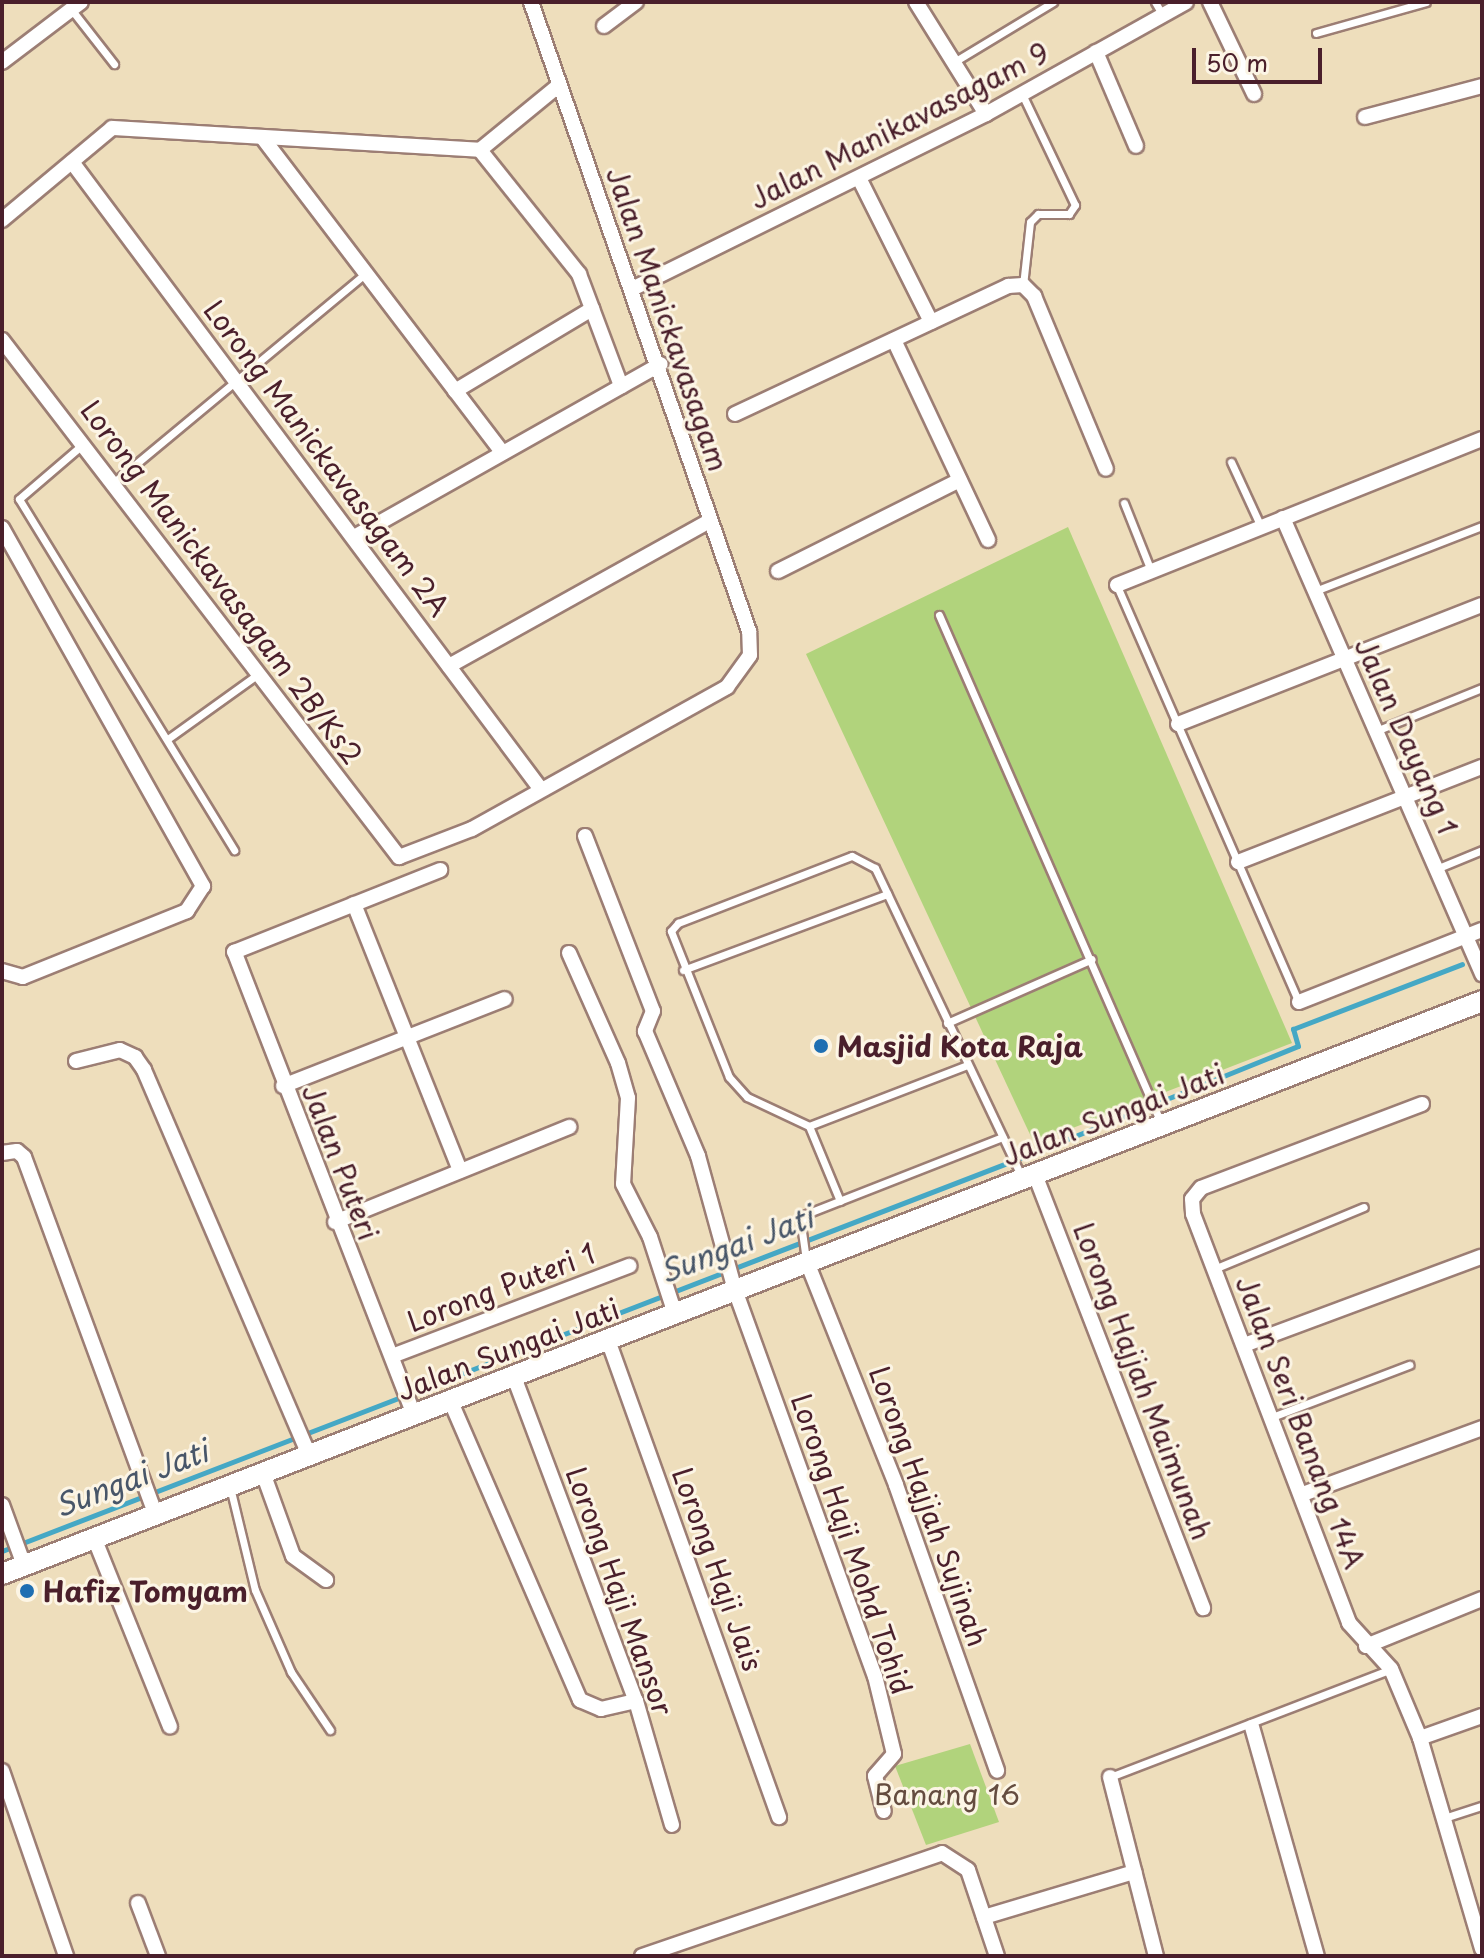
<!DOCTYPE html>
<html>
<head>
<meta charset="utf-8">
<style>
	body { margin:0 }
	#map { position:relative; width:1484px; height:1958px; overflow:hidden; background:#eedebc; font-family:"Playpen Sans",sans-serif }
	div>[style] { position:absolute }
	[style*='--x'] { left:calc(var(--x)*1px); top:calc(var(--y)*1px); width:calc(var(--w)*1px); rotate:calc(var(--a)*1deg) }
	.green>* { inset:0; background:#b1d37c }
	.stream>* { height:5px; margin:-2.5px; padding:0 2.5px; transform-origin:2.5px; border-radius:2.5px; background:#45a8c5 }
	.roads { filter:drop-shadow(2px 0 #9c7e74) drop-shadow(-2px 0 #9c7e74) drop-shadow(0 2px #9c7e74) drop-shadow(0 -2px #9c7e74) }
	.service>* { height:7px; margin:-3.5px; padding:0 3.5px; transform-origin:3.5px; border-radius:3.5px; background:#fff }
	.minor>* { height:14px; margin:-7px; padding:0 7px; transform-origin:7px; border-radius:7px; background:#fff }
	.secondary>* { height:20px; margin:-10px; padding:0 10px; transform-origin:10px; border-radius:10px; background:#fff }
	.dots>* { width:22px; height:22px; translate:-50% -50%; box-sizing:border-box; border:4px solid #fcf5e5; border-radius:50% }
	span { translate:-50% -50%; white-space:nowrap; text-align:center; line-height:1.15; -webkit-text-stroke:6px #fcf5e5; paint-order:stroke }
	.street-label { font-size:28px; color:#4a1f2b }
	.poi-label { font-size:28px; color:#4a1f2b; font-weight:700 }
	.left { translate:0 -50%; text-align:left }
	.park-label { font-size:28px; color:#644c3f }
	.water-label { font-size:30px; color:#485669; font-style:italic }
	.frame { position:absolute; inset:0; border:4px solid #4a1f2b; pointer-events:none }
	.scale { position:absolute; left:1192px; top:48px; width:130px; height:36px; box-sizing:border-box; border:4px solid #4a1f2b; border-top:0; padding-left:10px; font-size:24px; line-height:28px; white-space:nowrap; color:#4a1f2b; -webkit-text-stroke:6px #fcf5e5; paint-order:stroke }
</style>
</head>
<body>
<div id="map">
	<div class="green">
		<i style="clip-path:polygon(1068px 527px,1292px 1043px,1034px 1143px,806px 654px)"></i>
		<i style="clip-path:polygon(970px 1744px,999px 1822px,926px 1845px,895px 1766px)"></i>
	</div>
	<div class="stream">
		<i style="--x:2;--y:1551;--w:1111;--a:-21.11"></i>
		<i style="--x:1038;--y:1151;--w:280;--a:-22"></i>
		<i style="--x:1298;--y:1046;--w:18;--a:-106"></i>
		<i style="--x:1293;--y:1029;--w:181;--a:-21"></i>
	</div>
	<div class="roads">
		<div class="service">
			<i style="--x:1155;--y:2;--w:14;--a:60"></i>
			<i style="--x:71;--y:9;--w:70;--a:52"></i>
			<i style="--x:1316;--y:33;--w:114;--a:-15.7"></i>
			<i style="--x:954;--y:62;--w:116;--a:-31.2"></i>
			<i style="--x:1022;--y:94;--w:123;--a:64.5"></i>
			<i style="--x:1075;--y:205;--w:11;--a:124"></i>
			<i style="--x:1069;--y:214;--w:31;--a:180"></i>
			<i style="--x:1038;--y:214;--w:11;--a:135"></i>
			<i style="--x:1030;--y:222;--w:63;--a:96.3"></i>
			<i style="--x:82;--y:445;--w:83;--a:139.4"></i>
			<i style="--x:19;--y:499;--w:412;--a:58.5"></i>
			<i style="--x:1231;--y:462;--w:72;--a:65.2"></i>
			<i style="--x:113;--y:483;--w:329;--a:-39.7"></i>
			<i style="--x:1124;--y:503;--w:73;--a:68.3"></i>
			<i style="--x:1117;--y:586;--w:454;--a:66.4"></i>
			<i style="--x:1315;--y:591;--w:179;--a:-21.3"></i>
			<i style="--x:939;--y:615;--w:554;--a:66.39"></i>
			<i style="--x:1376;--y:731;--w:114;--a:-22.1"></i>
			<i style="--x:169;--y:738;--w:110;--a:-35.7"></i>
			<i style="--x:1436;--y:869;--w:50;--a:-22.4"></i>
			<i style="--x:683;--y:970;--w:218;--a:-20.4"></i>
			<i style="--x:947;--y:1023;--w:158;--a:-23.8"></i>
			<i style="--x:809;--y:1126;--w:169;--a:-21.1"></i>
			<i style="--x:840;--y:1201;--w:81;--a:-112.5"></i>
			<i style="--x:809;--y:1126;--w:68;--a:-154.9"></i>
			<i style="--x:747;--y:1097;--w:27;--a:-132"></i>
			<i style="--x:729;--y:1077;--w:157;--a:-111.7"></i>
			<i style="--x:671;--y:931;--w:11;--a:-49"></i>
			<i style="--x:678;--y:923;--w:186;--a:-21.1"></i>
			<i style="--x:852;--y:856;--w:26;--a:28"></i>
			<i style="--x:875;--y:868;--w:342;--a:64.6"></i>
			<i style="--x:806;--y:1260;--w:36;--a:-98"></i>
			<i style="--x:801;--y:1224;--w:11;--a:-63"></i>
			<i style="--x:806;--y:1214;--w:211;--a:-21.4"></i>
			<i style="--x:1214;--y:1269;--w:162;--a:-22.5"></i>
			<i style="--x:1272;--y:1417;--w:147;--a:-20.8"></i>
			<i style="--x:230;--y:1487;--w:106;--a:76.4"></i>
			<i style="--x:255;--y:1590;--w:90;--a:66.3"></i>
			<i style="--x:291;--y:1672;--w:70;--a:56.1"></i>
			<i style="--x:1110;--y:1777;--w:301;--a:-21"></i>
			<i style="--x:1444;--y:1818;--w:40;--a:-18"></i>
		</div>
		<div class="minor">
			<i style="--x:916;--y:2;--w:132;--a:58"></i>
			<i style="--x:1210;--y:2;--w:102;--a:64.4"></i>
			<i style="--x:604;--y:26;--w:40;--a:-37"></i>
			<i style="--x:1096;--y:52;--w:102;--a:66.9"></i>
			<i style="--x:2;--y:62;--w:99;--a:-37.2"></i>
			<i style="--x:1365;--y:117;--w:121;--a:-14.8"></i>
			<i style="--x:262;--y:137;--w:397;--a:52.7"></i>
			<i style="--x:480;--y:150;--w:159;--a:51.4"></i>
			<i style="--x:579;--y:274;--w:120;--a:69.4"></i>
			<i style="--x:72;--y:162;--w:780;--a:53.23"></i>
			<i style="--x:859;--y:178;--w:161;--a:63.4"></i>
			<i style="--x:2;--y:220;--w:143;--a:-39.9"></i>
			<i style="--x:112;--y:128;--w:369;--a:3.4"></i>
			<i style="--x:480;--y:150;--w:102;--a:-39.4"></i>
			<i style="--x:632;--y:289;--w:395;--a:-26.3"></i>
			<i style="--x:986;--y:114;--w:229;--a:-29.2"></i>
			<i style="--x:2;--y:340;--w:652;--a:52.48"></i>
			<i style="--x:399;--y:857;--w:78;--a:-21"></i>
			<i style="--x:472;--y:829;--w:292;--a:-29.1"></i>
			<i style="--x:727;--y:687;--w:39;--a:-54"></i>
			<i style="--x:750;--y:655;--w:24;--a:-92"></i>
			<i style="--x:749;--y:631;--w:666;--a:-109.12"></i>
			<i style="--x:894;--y:340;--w:221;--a:64.8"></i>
			<i style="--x:455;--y:391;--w:160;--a:-30.9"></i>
			<i style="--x:735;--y:414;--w:302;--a:-25.1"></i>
			<i style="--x:1008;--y:286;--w:15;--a:-4"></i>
			<i style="--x:1023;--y:285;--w:16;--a:45"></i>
			<i style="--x:1034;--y:296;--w:187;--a:67.4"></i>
			<i style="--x:1283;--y:518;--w:498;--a:66.4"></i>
			<i style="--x:2;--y:528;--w:411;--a:60.7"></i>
			<i style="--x:203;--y:886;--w:30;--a:123"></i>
			<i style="--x:187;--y:911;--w:177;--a:158.1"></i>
			<i style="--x:23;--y:977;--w:22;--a:-164"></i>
			<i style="--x:354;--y:537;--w:352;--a:-29.4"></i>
			<i style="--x:778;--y:571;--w:203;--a:-26.6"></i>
			<i style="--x:1117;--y:585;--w:393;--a:-21.8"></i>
			<i style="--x:449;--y:666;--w:298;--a:-29.1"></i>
			<i style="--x:1178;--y:724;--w:326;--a:-21.4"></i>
			<i style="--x:585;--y:836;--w:188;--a:68.8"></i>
			<i style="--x:653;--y:1011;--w:22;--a:112"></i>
			<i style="--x:645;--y:1031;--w:136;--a:67"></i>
			<i style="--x:698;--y:1156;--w:139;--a:74.6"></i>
			<i style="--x:735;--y:1290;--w:411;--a:70.1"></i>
			<i style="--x:875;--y:1676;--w:80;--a:76.3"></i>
			<i style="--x:894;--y:1754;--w:29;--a:131"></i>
			<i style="--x:875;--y:1776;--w:36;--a:76"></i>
			<i style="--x:1238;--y:862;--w:262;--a:-21.3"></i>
			<i style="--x:354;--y:904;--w:287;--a:68.3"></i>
			<i style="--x:569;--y:953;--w:120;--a:66"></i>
			<i style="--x:618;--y:1063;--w:36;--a:74"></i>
			<i style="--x:628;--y:1098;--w:86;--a:93.3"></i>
			<i style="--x:623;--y:1184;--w:59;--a:63"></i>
			<i style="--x:650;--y:1237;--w:81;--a:72"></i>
			<i style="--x:1299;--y:1002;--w:197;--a:-21.5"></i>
			<i style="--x:76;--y:1061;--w:45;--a:-14"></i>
			<i style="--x:120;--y:1050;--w:17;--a:25"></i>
			<i style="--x:135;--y:1057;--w:16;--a:55"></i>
			<i style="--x:144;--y:1070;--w:419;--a:66.8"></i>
			<i style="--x:283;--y:1086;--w:238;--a:-21.4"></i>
			<i style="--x:1422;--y:1104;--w:236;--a:159.2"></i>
			<i style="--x:1201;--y:1188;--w:14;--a:129"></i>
			<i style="--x:1192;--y:1199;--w:15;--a:86"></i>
			<i style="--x:1193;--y:1214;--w:438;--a:69.1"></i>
			<i style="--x:1349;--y:1623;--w:62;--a:47.6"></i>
			<i style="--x:1391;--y:1669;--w:75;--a:67.2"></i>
			<i style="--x:1420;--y:1738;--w:220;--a:73.6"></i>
			<i style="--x:2;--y:1153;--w:15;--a:-8"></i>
			<i style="--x:17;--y:1151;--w:9;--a:41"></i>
			<i style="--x:24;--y:1157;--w:382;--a:69.8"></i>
			<i style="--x:1034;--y:1172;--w:468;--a:68.8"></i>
			<i style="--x:335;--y:1222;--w:253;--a:-22.1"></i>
			<i style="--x:807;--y:1262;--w:240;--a:68.2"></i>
			<i style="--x:896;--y:1485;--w:303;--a:70.5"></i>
			<i style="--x:608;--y:1340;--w:507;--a:70.28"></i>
			<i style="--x:1244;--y:1345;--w:253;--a:-20.4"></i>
			<i style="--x:392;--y:1356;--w:254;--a:-20.8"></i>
			<i style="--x:514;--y:1377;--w:346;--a:69.4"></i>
			<i style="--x:636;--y:1701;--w:129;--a:73.8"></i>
			<i style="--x:451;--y:1402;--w:325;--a:66.6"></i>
			<i style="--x:580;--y:1700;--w:23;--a:23"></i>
			<i style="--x:601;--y:1709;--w:36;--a:-13"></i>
			<i style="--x:414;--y:1415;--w:497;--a:-111.2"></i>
			<i style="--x:234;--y:952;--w:222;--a:-21.7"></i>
			<i style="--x:263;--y:1473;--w:88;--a:70.1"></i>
			<i style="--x:293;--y:1556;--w:41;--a:36"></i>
			<i style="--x:1303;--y:1494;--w:191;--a:-20.2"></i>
			<i style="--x:2;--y:1505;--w:64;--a:69.9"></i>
			<i style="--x:95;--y:1540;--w:201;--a:68.1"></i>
			<i style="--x:1366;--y:1646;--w:125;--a:-22.1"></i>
			<i style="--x:1252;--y:1727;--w:238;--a:74.2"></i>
			<i style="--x:1420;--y:1738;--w:66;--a:-19.5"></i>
			<i style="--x:2;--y:1771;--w:196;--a:70.9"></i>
			<i style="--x:1110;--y:1777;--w:185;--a:75.6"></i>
			<i style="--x:138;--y:1903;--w:57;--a:69.3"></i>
			<i style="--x:984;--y:1917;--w:157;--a:-16.7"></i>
			<i style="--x:642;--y:1956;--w:317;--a:-18.9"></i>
			<i style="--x:942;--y:1853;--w:31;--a:33"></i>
			<i style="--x:968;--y:1870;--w:91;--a:71.4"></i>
		</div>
		<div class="secondary">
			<i style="--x:2;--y:1574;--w:1587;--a:-21.16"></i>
		</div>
	</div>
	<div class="dots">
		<i style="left:821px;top:1046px;background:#1f6fb2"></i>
		<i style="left:27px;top:1591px;background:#1f6fb2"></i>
	</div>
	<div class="street-label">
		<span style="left:899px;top:125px;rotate:-27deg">Jalan Manikavasagam 9</span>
		<span style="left:668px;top:319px;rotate:71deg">Jalan Manickavasagam</span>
		<span style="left:327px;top:458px;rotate:53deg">Lorong Manickavasagam 2A</span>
		<span style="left:222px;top:582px;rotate:53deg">Lorong Manickavasagam 2B/Ks2</span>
		<span style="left:1407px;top:736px;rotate:66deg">Jalan Dayang 1</span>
		<span style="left:1113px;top:1114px;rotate:-21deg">Jalan Sungai Jati</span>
		<span style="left:341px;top:1162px;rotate:69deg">Jalan Puteri</span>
		<span style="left:501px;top:1287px;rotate:-21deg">Lorong Puteri 1</span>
		<span style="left:508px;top:1349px;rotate:-21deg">Jalan Sungai Jati</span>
		<span style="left:1143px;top:1381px;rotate:69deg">Lorong Hajjah Maimunah</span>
		<span style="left:1301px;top:1422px;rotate:69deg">Jalan Seri Banang 14A</span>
		<span style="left:929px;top:1506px;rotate:70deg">Lorong Hajjah Sujinah</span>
		<span style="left:852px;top:1544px;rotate:71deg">Lorong Haji Mohd Tohid</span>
		<span style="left:718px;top:1569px;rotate:70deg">Lorong Haji Jais</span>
		<span style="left:620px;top:1591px;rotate:70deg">Lorong Haji Mansor</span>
	</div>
	<div class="poi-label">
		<span class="left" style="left:837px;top:1046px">Masjid Kota Raja</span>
		<span class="left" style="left:43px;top:1591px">Hafiz Tomyam</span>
	</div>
	<div class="park-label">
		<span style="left:947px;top:1794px">Banang 16</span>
	</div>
	<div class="water-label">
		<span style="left:736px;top:1244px;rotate:-21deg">Sungai Jati</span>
		<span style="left:131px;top:1478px;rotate:-21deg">Sungai Jati</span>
	</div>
	<div class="frame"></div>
	<div class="scale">50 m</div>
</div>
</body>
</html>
